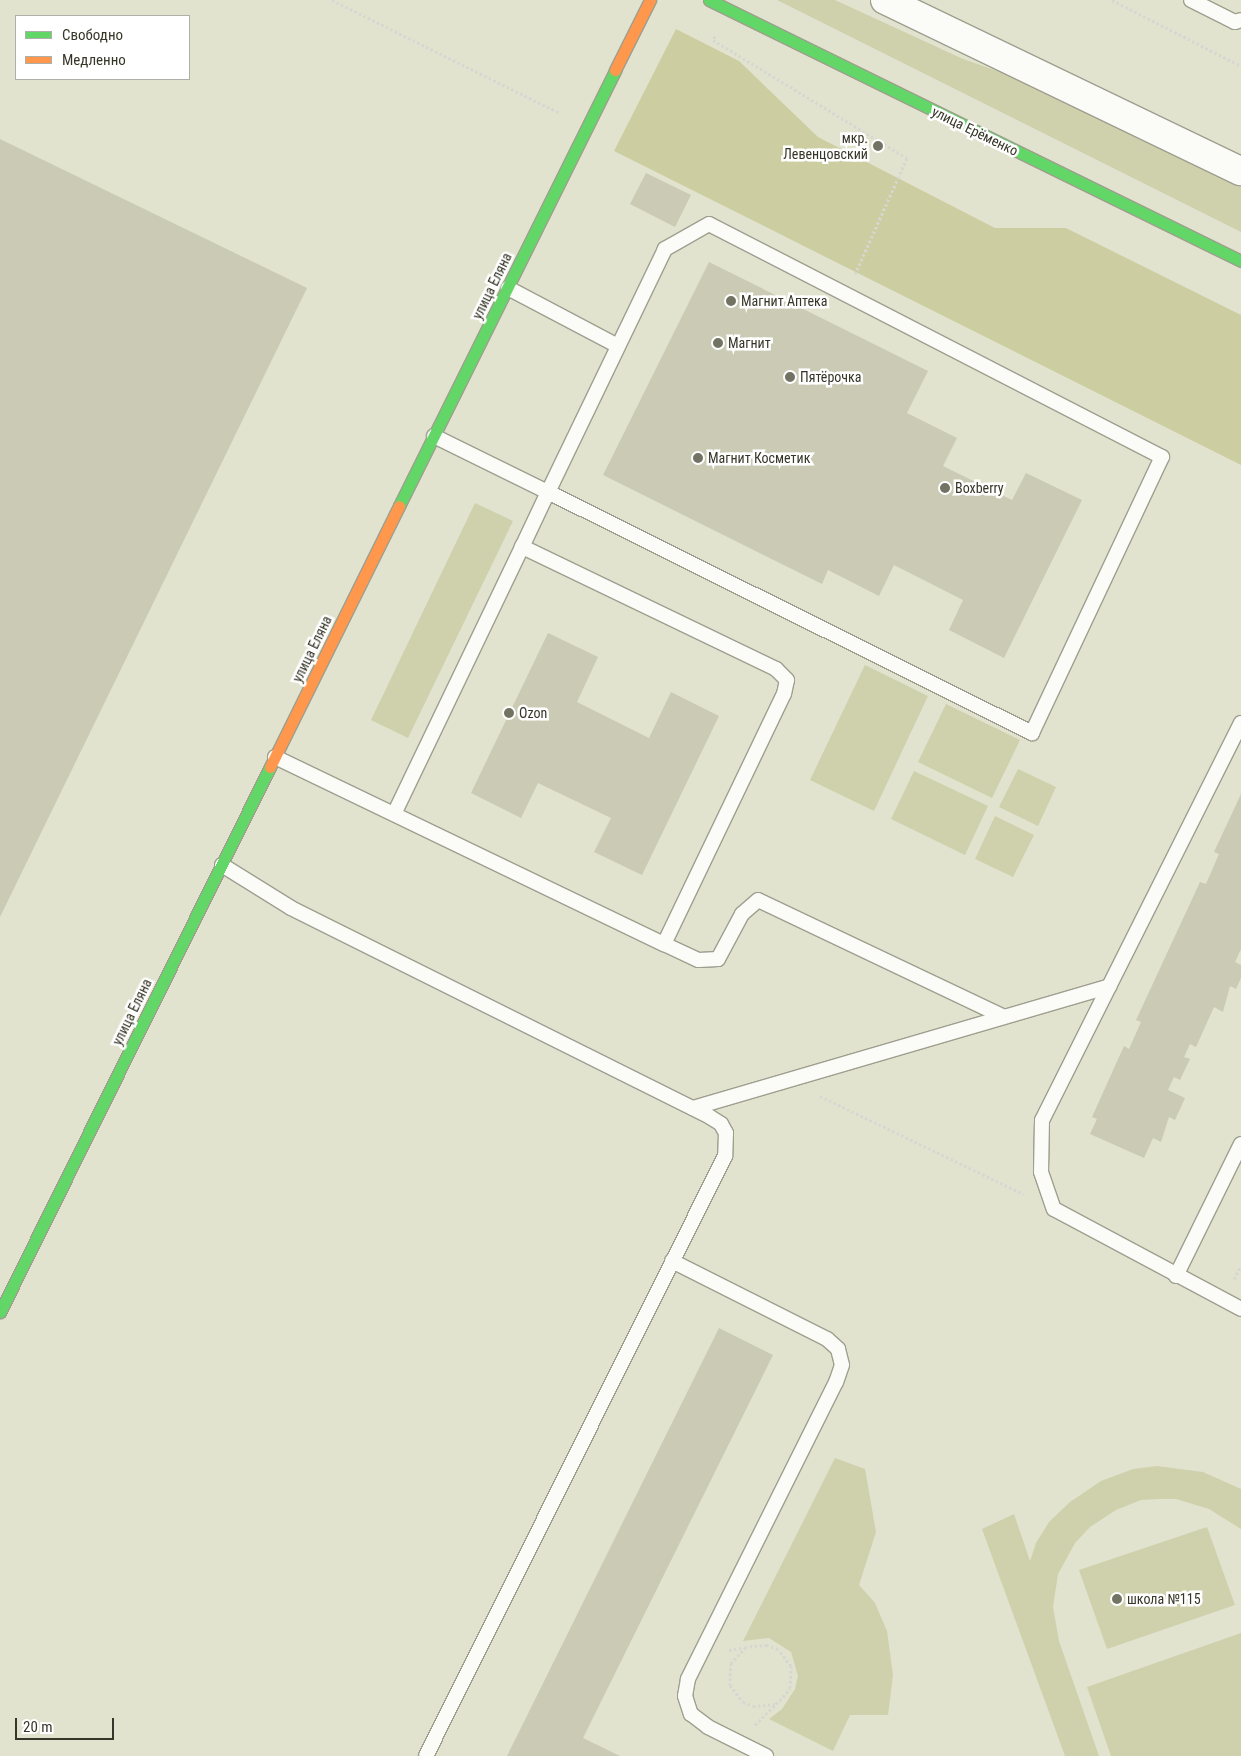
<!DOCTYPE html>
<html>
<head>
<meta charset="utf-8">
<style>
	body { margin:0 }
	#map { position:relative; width:1241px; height:1756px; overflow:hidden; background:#e2e3ce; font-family:"Roboto Condensed",sans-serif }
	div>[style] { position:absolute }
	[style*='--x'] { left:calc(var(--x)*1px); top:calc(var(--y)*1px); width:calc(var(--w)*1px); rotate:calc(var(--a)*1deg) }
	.green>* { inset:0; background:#cfd0ac }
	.forest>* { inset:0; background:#cdcda2 }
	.building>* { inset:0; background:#cacab5 }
	.path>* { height:3px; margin-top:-1.5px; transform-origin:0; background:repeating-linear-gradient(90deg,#d7d7d1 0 2.5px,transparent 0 5px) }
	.roads { filter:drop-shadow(1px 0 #9e9f8f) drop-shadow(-1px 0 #9e9f8f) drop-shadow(0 1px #9e9f8f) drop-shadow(0 -1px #9e9f8f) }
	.lane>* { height:14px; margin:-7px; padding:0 7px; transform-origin:7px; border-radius:7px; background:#fbfbf8 }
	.street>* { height:28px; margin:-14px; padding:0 14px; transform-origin:14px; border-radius:14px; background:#fbfbf8 }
	.fast>* { height:11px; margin:-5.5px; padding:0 5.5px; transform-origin:5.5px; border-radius:5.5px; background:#63d668 }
	.slow>* { height:11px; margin:-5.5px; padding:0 5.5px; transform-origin:5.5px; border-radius:5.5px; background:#ff974d }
	.dots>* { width:14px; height:14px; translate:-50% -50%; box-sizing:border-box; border:2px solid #fff; border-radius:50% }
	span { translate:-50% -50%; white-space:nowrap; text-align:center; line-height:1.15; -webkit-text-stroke:5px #fff; paint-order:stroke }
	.street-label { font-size:14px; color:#363628 }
	.poi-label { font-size:14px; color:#363628 }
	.right { translate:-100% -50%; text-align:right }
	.left { translate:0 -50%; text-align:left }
	.legend { position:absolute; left:15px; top:15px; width:175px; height:65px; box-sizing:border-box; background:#fff; border:1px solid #afafa9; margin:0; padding:6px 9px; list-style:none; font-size:15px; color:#363628 }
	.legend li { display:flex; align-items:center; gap:10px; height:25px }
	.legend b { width:25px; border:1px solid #afafa9 }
	.scale { position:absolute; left:15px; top:1718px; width:99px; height:22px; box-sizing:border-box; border:2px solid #363628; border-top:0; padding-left:6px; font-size:15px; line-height:18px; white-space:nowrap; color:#363628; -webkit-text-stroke:4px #fff; paint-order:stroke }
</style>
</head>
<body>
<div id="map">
	<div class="green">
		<i style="clip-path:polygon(777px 0,835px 0,963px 59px,1032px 83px,1241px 187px,1241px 232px)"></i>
		<i style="clip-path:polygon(475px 503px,513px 521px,408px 738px,371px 720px)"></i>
		<i style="clip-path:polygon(865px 665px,928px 696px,874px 811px,810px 780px)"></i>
		<i style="clip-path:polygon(946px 704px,1020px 740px,992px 798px,918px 762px)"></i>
		<i style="clip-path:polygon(1018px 769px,1056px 787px,1038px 826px,999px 807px)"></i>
		<i style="clip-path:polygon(914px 771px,988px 806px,965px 855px,891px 819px)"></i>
		<i style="clip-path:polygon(995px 816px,1034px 835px,1013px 877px,975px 859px)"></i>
		<i style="clip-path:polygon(835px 1458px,865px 1469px,876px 1532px,859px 1585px,875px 1603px,887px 1631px,893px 1675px,888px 1715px,850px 1715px,833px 1751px,769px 1719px,782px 1709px,795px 1689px,798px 1676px,791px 1652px,769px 1638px,743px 1641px)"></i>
		<i style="clip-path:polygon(1157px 1466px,1203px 1472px,1241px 1489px,1241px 1529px,1209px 1509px,1176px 1499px,1159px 1499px,1141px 1500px,1116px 1510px,1090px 1527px,1075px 1543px,1058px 1574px,1053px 1607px,1059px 1641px,1099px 1756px,1065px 1756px,982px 1529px,1014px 1514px,1030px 1561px,1036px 1543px,1049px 1522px,1070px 1502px,1101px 1481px,1133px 1469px)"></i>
		<i style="clip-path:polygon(1207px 1527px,1235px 1605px,1107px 1649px,1079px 1570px)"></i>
		<i style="clip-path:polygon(1241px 1633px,1241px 1756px,1111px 1756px,1087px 1687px)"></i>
	</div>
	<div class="forest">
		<i style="clip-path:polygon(676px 29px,739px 61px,818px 137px,995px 228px,1066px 228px,1241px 315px,1241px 465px,614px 151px)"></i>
	</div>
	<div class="building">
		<i style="clip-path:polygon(0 139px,307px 288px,0 917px)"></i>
		<i style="clip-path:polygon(646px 173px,691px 195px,675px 227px,630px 204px)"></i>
		<i style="clip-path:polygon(709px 262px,928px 371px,907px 413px,957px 438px,943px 466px,1012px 500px,1026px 473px,1082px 500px,1004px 658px,949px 630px,963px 600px,894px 565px,879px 596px,828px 570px,822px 584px,603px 475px)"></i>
		<i style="clip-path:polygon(548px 633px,598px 657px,577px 702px,649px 738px,671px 692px,719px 716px,642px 875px,594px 852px,611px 818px,538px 783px,521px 818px,471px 793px)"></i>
		<i style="clip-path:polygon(1241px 794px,1241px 949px,1235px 962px,1241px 965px,1241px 978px,1236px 989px,1230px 986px,1223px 1012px,1214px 1007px,1196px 1047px,1190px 1044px,1184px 1057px,1190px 1059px,1180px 1080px,1174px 1077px,1168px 1090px,1185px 1098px,1175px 1120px,1169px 1117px,1161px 1142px,1153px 1138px,1144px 1158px,1090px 1134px,1097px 1119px,1092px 1117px,1124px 1046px,1129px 1049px,1141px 1022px,1136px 1020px,1200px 882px,1206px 884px,1219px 854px,1214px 852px)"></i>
		<i style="clip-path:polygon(719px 1328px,773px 1355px,583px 1738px,620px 1756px,507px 1756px)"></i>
	</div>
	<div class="path">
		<i style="--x:332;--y:0;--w:254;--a:26.4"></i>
		<i style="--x:1112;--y:0;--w:145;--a:27.1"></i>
		<i style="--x:715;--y:36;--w:4;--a:117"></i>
		<i style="--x:713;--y:40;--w:227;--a:31.3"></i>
		<i style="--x:907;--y:158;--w:127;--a:114.1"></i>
		<i style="--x:820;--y:1096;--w:226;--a:25.7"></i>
		<i style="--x:1234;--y:1279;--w:15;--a:-62"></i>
		<i style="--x:729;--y:1650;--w:16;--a:-11"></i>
		<i style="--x:755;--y:1725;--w:40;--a:-45"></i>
		<i style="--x:783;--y:1697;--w:11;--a:-52"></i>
		<i style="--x:790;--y:1688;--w:22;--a:-87"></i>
		<i style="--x:791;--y:1666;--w:21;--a:-127"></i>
		<i style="--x:778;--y:1649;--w:12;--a:-160"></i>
		<i style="--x:767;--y:1645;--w:21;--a:175"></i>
		<i style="--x:746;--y:1647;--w:22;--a:133"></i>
		<i style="--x:731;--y:1663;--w:22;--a:93"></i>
		<i style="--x:730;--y:1685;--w:21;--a:53"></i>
		<i style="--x:743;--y:1702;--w:11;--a:22"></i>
		<i style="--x:753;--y:1706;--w:22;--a:-5"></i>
	</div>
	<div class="roads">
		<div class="lane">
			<i style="--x:1191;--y:0;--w:49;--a:26.6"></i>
			<i style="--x:1235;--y:22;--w:6;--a:-18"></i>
			<i style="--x:508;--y:288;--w:124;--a:27.8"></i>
			<i style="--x:434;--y:436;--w:127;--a:26.2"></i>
			<i style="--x:548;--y:492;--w:541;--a:26.47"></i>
			<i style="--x:1032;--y:733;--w:305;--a:-64.8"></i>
			<i style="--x:1162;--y:457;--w:509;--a:-152.78"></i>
			<i style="--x:709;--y:224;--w:51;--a:150.4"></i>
			<i style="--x:665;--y:249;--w:270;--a:115.7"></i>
			<i style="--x:548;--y:492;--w:61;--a:115.3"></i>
			<i style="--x:1241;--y:723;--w:444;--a:116.6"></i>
			<i style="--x:1042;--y:1120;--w:52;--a:91.1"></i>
			<i style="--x:1041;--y:1172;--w:39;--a:71"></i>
			<i style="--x:1054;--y:1209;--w:212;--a:28.1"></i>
			<i style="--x:275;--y:757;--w:432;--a:25.7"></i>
			<i style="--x:664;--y:944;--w:277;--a:-64.4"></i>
			<i style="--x:784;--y:694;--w:14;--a:-78"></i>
			<i style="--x:787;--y:680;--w:16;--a:-135"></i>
			<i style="--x:776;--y:669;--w:282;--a:-154.3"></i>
			<i style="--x:522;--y:547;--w:296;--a:115.6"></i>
			<i style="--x:222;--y:865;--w:81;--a:31.9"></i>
			<i style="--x:291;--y:908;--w:468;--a:26.5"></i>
			<i style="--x:710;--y:1117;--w:13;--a:32"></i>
			<i style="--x:721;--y:1124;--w:10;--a:61"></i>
			<i style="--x:726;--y:1133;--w:23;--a:92"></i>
			<i style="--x:725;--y:1156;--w:670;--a:116.49"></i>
			<i style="--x:664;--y:944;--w:38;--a:25"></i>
			<i style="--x:699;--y:960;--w:19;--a:-3"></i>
			<i style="--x:718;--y:959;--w:51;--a:-61.9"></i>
			<i style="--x:742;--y:914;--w:21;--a:-41"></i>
			<i style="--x:758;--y:900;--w:270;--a:25.4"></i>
			<i style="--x:693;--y:1108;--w:434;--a:-16.3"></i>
			<i style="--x:672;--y:1261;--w:174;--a:26.7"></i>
			<i style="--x:827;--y:1339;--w:15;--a:42"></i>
			<i style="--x:838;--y:1349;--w:16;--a:76"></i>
			<i style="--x:842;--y:1365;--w:18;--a:109"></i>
			<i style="--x:836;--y:1382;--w:332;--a:116.5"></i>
			<i style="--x:688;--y:1679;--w:17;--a:100"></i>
			<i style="--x:685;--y:1696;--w:19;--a:72"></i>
			<i style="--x:691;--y:1714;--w:21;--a:37"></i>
			<i style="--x:708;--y:1727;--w:65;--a:26.6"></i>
			<i style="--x:1176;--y:1276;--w:147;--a:-63.8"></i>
		</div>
		<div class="street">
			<i style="--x:885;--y:0;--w:395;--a:25.7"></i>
		</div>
		<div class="fast">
			<i style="--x:709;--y:0;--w:593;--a:26.13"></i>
			<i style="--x:399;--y:506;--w:487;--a:-63.6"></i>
			<i style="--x:0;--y:1312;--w:608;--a:-63.65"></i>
		</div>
		<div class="slow">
			<i style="--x:615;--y:70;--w:78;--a:-63.4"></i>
			<i style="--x:270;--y:767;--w:291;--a:-63.7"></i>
		</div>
	</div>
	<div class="dots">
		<i style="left:878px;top:146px;background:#727362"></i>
		<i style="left:731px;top:301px;background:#727362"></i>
		<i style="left:718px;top:343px;background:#727362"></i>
		<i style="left:790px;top:377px;background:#727362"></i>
		<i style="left:698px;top:458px;background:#727362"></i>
		<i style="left:945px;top:488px;background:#727362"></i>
		<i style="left:509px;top:713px;background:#727362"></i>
		<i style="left:1117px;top:1599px;background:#727362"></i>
	</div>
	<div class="street-label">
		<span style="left:975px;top:131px;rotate:26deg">улица Ерёменко</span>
		<span style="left:492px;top:286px;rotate:-64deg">улица Еляна</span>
		<span style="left:312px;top:649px;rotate:-64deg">улица Еляна</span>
		<span style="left:132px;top:1012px;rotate:-64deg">улица Еляна</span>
	</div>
	<div class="poi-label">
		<span class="right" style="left:868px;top:146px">мкр.<br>Левенцовский</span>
		<span class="left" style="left:741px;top:301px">Магнит Аптека</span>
		<span class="left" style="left:728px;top:343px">Магнит</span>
		<span class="left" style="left:800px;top:377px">Пятёрочка</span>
		<span class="left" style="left:708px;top:458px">Магнит Косметик</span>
		<span class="left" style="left:955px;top:488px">Boxberry</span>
		<span class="left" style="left:519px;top:713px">Ozon</span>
		<span class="left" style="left:1127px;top:1599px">школа №115</span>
	</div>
	<ul class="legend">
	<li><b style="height:6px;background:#63d668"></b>Свободно</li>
	<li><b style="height:6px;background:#ff974d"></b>Медленно</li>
	</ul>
	<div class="scale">20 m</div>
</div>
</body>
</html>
